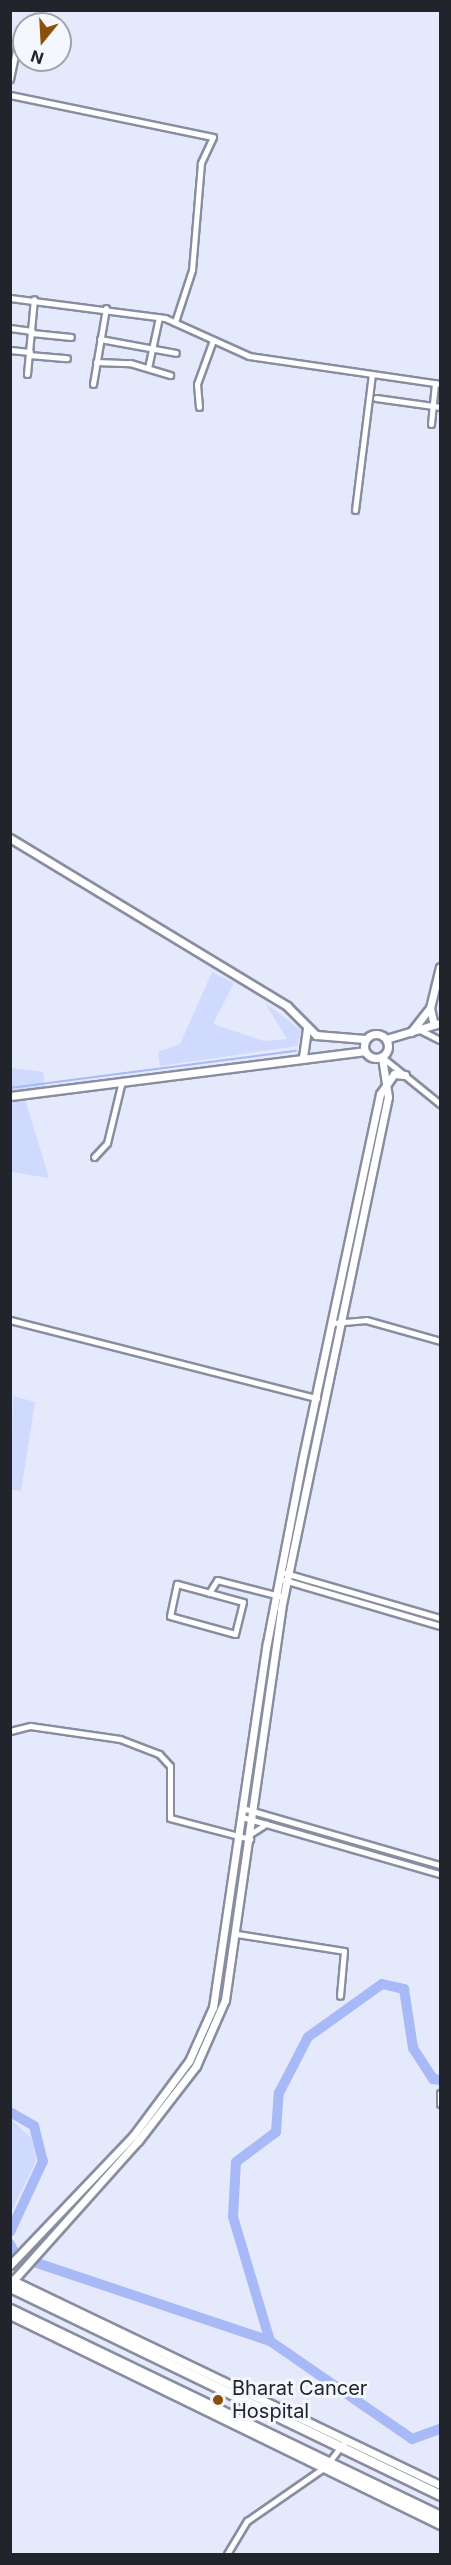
<!DOCTYPE html>
<html>
<head>
<meta charset="utf-8">
<style>
	body { margin:0 }
	#map { position:relative; width:451px; height:2565px; overflow:hidden; background:#e4e9fc; font-family:Inter,sans-serif }
	div>[style] { position:absolute }
	[style*='--x'] { left:calc(var(--x)*1px); top:calc(var(--y)*1px); width:calc(var(--w)*1px); rotate:calc(var(--a)*1deg) }
	.green>* { inset:0; background:#cfdafe }
	.stream>* { height:1.5px; margin:-0.75px; padding:0 0.75px; transform-origin:0.75px; border-radius:0.75px; background:#a8b9f8 }
	.river>* { height:10px; margin:-5px; padding:0 5px; transform-origin:5px; border-radius:5px; background:#a8b9f8 }
	.roads { filter:drop-shadow(2px 0 #888e9f) drop-shadow(-2px 0 #888e9f) drop-shadow(0 2px #888e9f) drop-shadow(0 -2px #888e9f) }
	.minor>* { height:5px; margin:-2.5px; padding:0 2.5px; transform-origin:2.5px; border-radius:2.5px; background:#fff }
	.tertiary>* { height:7px; margin:-3.5px; padding:0 3.5px; transform-origin:3.5px; border-radius:3.5px; background:#fff }
	.tertiary>.ring { margin:-3.5px; padding:0; box-sizing:content-box; background:none; border:7px solid #fff; border-radius:50% }
	.trunk>* { height:9px; margin:-4.5px; padding:0 4.5px; transform-origin:4.5px; border-radius:4.5px; background:#fff }
	.dots>* { width:16px; height:16px; translate:-50% -50%; box-sizing:border-box; border:3px solid #f5f7ff; border-radius:50% }
	span { translate:-50% -50%; white-space:nowrap; text-align:center; line-height:1.15; -webkit-text-stroke:6px #f5f7ff; paint-order:stroke }
	.poi-label { font-size:20px; color:#22242b }
	.left { translate:0 -50%; text-align:left }
	.frame { position:absolute; inset:0; border:12px solid #22242b; pointer-events:none }
	.north { position:absolute; left:12px; top:12px; width:60px; height:60px; box-sizing:border-box; background:#f5f7ff; border:2px solid #a1a3aa; border-radius:50%; rotate:198deg; font-size:16px; font-weight:700; line-height:24px; text-align:center; color:#22242b }
	.north::after { content:''; display:block; margin:auto; width:21px; height:27px; background:#8b510a; clip-path:polygon(50% 0,100% 100%,50% 72%,0 100%) }
</style>
</head>
<body>
<div id="map">
	<div class="green">
		<i style="clip-path:polygon(212px 972px,234px 983px,213px 1024px,264px 1041px,287px 1039px,265px 1003px,301px 1030px,297px 1046px,160px 1066px,158px 1052px,180px 1044px)"></i>
		<i style="clip-path:polygon(11px 1068px,43px 1072px,45px 1088px,11px 1093px)"></i>
		<i style="clip-path:polygon(25px 1099px,49px 1178px,11px 1172px,11px 1101px)"></i>
		<i style="clip-path:polygon(13px 1396px,35px 1402px,21px 1491px,11px 1489px)"></i>
		<i style="clip-path:polygon(11px 2119px,32px 2139px,36px 2161px,11px 2212px)"></i>
	</div>
	<div class="stream">
		<i style="--x:10;--y:1088;--w:288;--a:-7.4"></i>
	</div>
	<div class="river">
		<i style="--x:10;--y:2112;--w:28;--a:30"></i>
		<i style="--x:34;--y:2126;--w:36;--a:76"></i>
		<i style="--x:43;--y:2161;--w:78;--a:114.9"></i>
		<i style="--x:10;--y:2244;--w:13;--a:63"></i>
		<i style="--x:16;--y:2256;--w:268;--a:18.5"></i>
		<i style="--x:270;--y:2341;--w:129;--a:-106.6"></i>
		<i style="--x:233;--y:2217;--w:55;--a:-86.9"></i>
		<i style="--x:236;--y:2162;--w:50;--a:-36.9"></i>
		<i style="--x:276;--y:2132;--w:39;--a:-86"></i>
		<i style="--x:279;--y:2093;--w:63;--a:-62.6"></i>
		<i style="--x:308;--y:2037;--w:91;--a:-35.6"></i>
		<i style="--x:382;--y:1984;--w:23;--a:13"></i>
		<i style="--x:404;--y:1989;--w:60;--a:81.3"></i>
		<i style="--x:413;--y:2048;--w:37;--a:57"></i>
		<i style="--x:433;--y:2079;--w:7;--a:8"></i>
		<i style="--x:270;--y:2341;--w:173;--a:34.6"></i>
		<i style="--x:412;--y:2439;--w:30;--a:-20"></i>
	</div>
	<div class="roads">
		<div class="minor">
			<i style="--x:10;--y:79;--w:48;--a:-78"></i>
			<i style="--x:10;--y:95;--w:207;--a:11.7"></i>
			<i style="--x:213;--y:137;--w:29;--a:115"></i>
			<i style="--x:201;--y:163;--w:107;--a:94.8"></i>
			<i style="--x:192;--y:270;--w:55;--a:108.1"></i>
			<i style="--x:10;--y:298;--w:156;--a:7.4"></i>
			<i style="--x:165;--y:318;--w:92;--a:24.3"></i>
			<i style="--x:249;--y:356;--w:193;--a:8.3"></i>
			<i style="--x:10;--y:328;--w:22;--a:8"></i>
			<i style="--x:32;--y:333;--w:39;--a:6"></i>
			<i style="--x:100;--y:339;--w:77;--a:10.4"></i>
			<i style="--x:10;--y:350;--w:20;--a:6"></i>
			<i style="--x:29;--y:355;--w:38;--a:5"></i>
			<i style="--x:96;--y:362;--w:34;--a:2"></i>
			<i style="--x:130;--y:363;--w:42;--a:16.7"></i>
			<i style="--x:148;--y:368;--w:52;--a:-77.8"></i>
			<i style="--x:27;--y:374;--w:75;--a:-84.7"></i>
			<i style="--x:93;--y:384;--w:77;--a:-80.3"></i>
			<i style="--x:376;--y:398;--w:65;--a:8"></i>
			<i style="--x:199;--y:407;--w:23;--a:-95"></i>
			<i style="--x:197;--y:384;--w:47;--a:-70"></i>
			<i style="--x:431;--y:424;--w:41;--a:-84.4"></i>
			<i style="--x:355;--y:510;--w:137;--a:-82.9"></i>
			<i style="--x:420;--y:1030;--w:22;--a:27"></i>
			<i style="--x:382;--y:1057;--w:75;--a:39"></i>
			<i style="--x:94;--y:1157;--w:19;--a:-47"></i>
			<i style="--x:107;--y:1143;--w:64;--a:-76.4"></i>
			<i style="--x:10;--y:1320;--w:317;--a:14.3"></i>
			<i style="--x:333;--y:1323;--w:33;--a:-5"></i>
			<i style="--x:366;--y:1320;--w:77;--a:15.8"></i>
			<i style="--x:285;--y:1573;--w:161;--a:16.2"></i>
			<i style="--x:284;--y:1580;--w:163;--a:16.4"></i>
			<i style="--x:177;--y:1584;--w:68;--a:15.3"></i>
			<i style="--x:243;--y:1602;--w:33;--a:104"></i>
			<i style="--x:235;--y:1634;--w:67;--a:-164.5"></i>
			<i style="--x:170;--y:1616;--w:33;--a:-78"></i>
			<i style="--x:209;--y:1593;--w:15;--a:-58"></i>
			<i style="--x:217;--y:1580;--w:65;--a:14.3"></i>
			<i style="--x:10;--y:1731;--w:21;--a:-14"></i>
			<i style="--x:30;--y:1726;--w:91;--a:8.2"></i>
			<i style="--x:120;--y:1739;--w:42;--a:21"></i>
			<i style="--x:159;--y:1754;--w:16;--a:47"></i>
			<i style="--x:170;--y:1766;--w:52;--a:90"></i>
			<i style="--x:170;--y:1818;--w:83;--a:14.7"></i>
			<i style="--x:242;--y:1808;--w:206;--a:16.1"></i>
			<i style="--x:242;--y:1817;--w:206;--a:16.1"></i>
			<i style="--x:252;--y:1833;--w:17;--a:-33"></i>
			<i style="--x:237;--y:1934;--w:108;--a:9"></i>
			<i style="--x:344;--y:1951;--w:45;--a:95.1"></i>
			<i style="--x:440;--y:2093;--w:11;--a:90"></i>
			<i style="--x:227;--y:2554;--w:39;--a:-59"></i>
			<i style="--x:247;--y:2521;--w:95;--a:-34.7"></i>
			<i style="--x:325;--y:2467;--w:31;--a:-52"></i>
		</div>
		<div class="tertiary">
			<i style="--x:10;--y:838;--w:324;--a:31.2"></i>
			<i style="--x:287;--y:1006;--w:41;--a:45"></i>
			<i style="--x:316;--y:1035;--w:49;--a:4.7"></i>
			<i style="--x:430;--y:1008;--w:17;--a:77"></i>
			<i style="--x:411;--y:1032;--w:31;--a:-52"></i>
			<i style="--x:430;--y:1008;--w:42;--a:-76.3"></i>
			<i class="ring" style="left:364px;top:1034px;width:17px;height:17px"></i>
			<i style="--x:386;--y:1039;--w:56;--a:-16.5"></i>
			<i style="--x:303;--y:1057;--w:29;--a:-82"></i>
			<i style="--x:10;--y:1096;--w:357;--a:-7.2"></i>
			<i style="--x:10;--y:2265;--w:178;--a:-46.4"></i>
			<i style="--x:133;--y:2136;--w:94;--a:-53.3"></i>
			<i style="--x:189;--y:2061;--w:59;--a:-66"></i>
			<i style="--x:213;--y:2007;--w:368;--a:-81.6"></i>
			<i style="--x:267;--y:1643;--w:185;--a:-79.1"></i>
			<i style="--x:302;--y:1461;--w:375;--a:-78"></i>
			<i style="--x:380;--y:1094;--w:24;--a:-55"></i>
			<i style="--x:394;--y:1074;--w:11;--a:5"></i>
			<i style="--x:10;--y:2279;--w:477;--a:25.6"></i>
			<i style="--x:10;--y:2284;--w:192;--a:-48.2"></i>
			<i style="--x:138;--y:2141;--w:95;--a:-52.3"></i>
			<i style="--x:196;--y:2066;--w:72;--a:-66.3"></i>
			<i style="--x:225;--y:2000;--w:395;--a:-81.8"></i>
			<i style="--x:281;--y:1609;--w:523;--a:-78.2"></i>
			<i style="--x:388;--y:1097;--w:40;--a:-98.5"></i>
			<i style="--x:10;--y:2315;--w:479;--a:26"></i>
		</div>
		<div class="trunk">
			<i style="--x:10;--y:2287;--w:478;--a:25.8"></i>
			<i style="--x:10;--y:2309;--w:477;--a:25.7"></i>
		</div>
	</div>
	<div class="dots">
		<i style="left:218px;top:2400px;background:#8b510a"></i>
	</div>
	<div class="poi-label">
		<span class="left" style="left:232px;top:2400px">Bharat Cancer<br>Hospital</span>
	</div>
	<div class="frame"></div>
	<div class="north">N</div>
</div>
</body>
</html>
